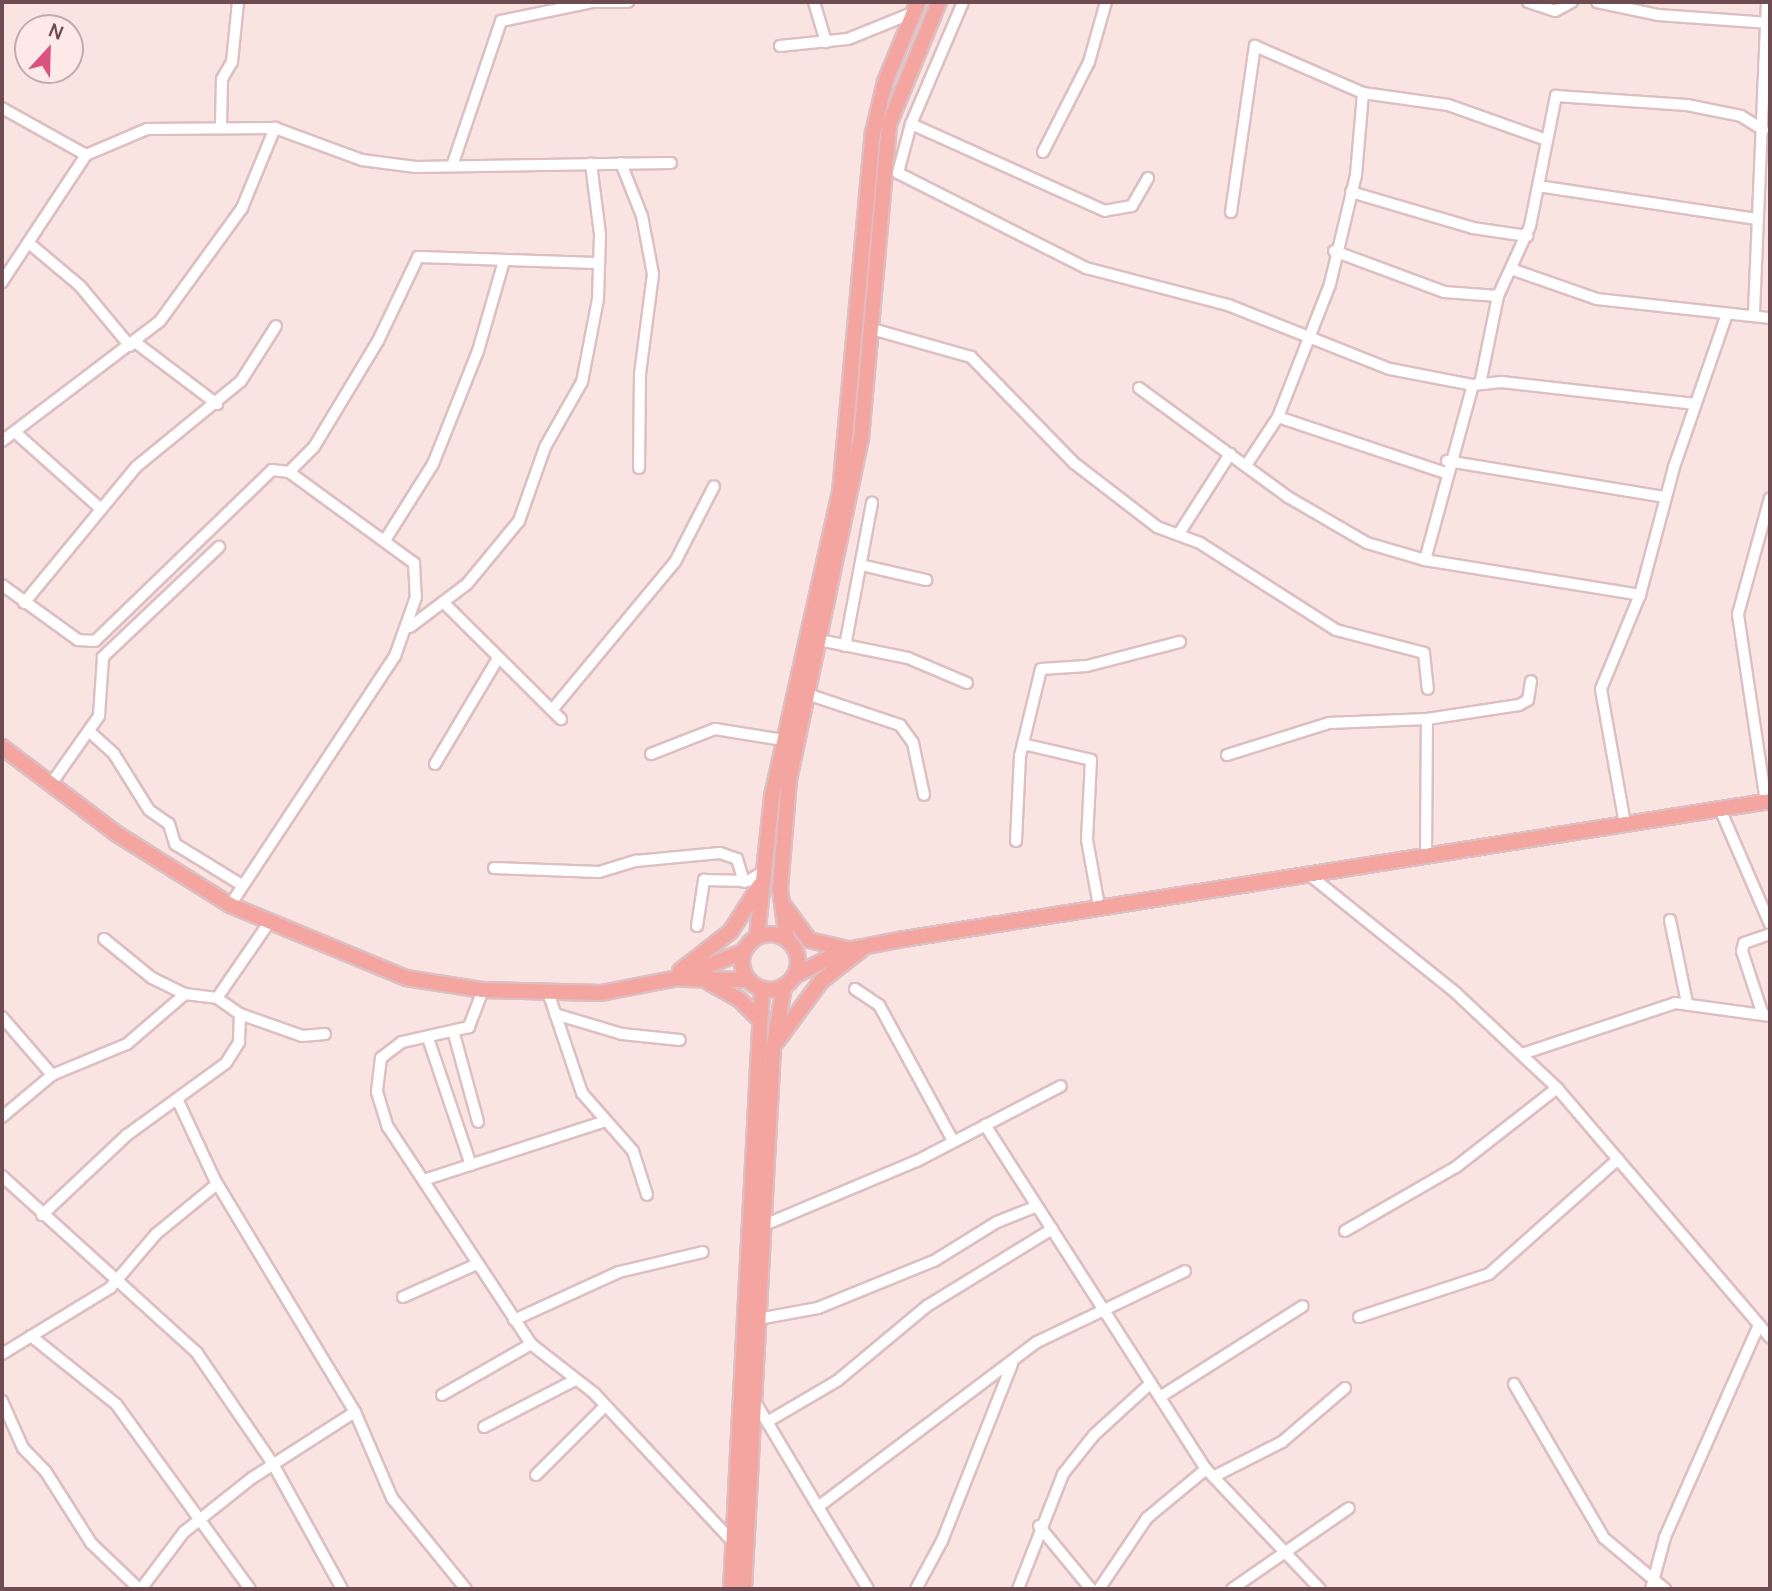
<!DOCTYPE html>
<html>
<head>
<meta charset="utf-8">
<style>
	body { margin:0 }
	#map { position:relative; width:1772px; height:1591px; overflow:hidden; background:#fae4e2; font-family:Manrope,sans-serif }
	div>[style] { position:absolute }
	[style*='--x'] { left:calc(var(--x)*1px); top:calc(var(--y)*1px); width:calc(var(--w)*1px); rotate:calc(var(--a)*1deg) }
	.roads { filter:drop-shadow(2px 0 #ddbfc2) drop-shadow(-2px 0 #ddbfc2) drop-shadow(0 2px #ddbfc2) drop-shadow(0 -2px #ddbfc2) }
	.minor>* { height:10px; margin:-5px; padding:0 5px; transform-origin:5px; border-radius:5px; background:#fff }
	.major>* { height:14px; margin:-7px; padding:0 7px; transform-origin:7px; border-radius:7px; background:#f4a5a0 }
	.major>.ring { margin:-7px; padding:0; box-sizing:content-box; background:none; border:14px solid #f4a5a0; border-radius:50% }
	span { translate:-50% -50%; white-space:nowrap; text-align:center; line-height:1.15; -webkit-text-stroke:6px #fde9e8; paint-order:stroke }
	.frame { position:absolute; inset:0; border:4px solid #6f4b52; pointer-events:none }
	.north { position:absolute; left:14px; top:14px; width:70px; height:70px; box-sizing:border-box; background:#fde9e8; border:2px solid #c4aaac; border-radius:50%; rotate:22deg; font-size:19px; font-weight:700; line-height:28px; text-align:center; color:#6f4b52 }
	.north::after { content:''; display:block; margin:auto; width:24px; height:32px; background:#db517f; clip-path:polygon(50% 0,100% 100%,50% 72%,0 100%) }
</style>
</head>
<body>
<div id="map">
	<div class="roads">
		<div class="minor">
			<i style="--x:814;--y:2;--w:42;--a:73.3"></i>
			<i style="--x:1528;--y:2;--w:28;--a:18"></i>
			<i style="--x:1555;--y:11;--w:19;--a:-28"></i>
			<i style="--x:1597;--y:2;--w:62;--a:12"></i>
			<i style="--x:1658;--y:15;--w:112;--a:4.1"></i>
			<i style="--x:780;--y:46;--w:68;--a:-5.9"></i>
			<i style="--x:848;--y:39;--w:69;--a:-22.1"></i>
			<i style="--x:2;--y:108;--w:96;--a:29.2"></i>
			<i style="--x:911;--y:124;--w:133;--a:-66.9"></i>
			<i style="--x:221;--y:126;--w:47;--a:-88.8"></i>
			<i style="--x:222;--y:79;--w:20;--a:-60"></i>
			<i style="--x:232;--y:62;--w:60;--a:-84.3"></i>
			<i style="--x:1043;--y:152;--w:101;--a:-62.9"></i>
			<i style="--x:1089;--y:62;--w:62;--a:-74.2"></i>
			<i style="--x:621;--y:163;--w:57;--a:68.4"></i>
			<i style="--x:642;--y:216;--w:59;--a:79.3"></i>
			<i style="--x:653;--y:274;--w:101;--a:97.4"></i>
			<i style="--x:640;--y:374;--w:94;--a:90.6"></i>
			<i style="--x:452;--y:166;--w:153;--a:-71.3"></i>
			<i style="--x:501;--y:21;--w:94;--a:-11.7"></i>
			<i style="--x:593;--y:2;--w:35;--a:0"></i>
			<i style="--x:1148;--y:178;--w:32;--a:120"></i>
			<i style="--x:1132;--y:206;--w:27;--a:170"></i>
			<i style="--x:1105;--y:211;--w:213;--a:-155.8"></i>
			<i style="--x:911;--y:124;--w:51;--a:104.9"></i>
			<i style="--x:898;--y:173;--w:211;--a:26.8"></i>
			<i style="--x:1086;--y:268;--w:147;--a:14.6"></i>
			<i style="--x:1228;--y:305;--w:174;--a:21.6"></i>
			<i style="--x:1390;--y:369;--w:85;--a:10.9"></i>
			<i style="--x:1473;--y:385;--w:29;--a:-6"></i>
			<i style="--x:1502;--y:382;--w:194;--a:6.5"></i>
			<i style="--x:1538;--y:186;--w:221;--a:8.6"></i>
			<i style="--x:1351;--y:192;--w:127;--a:16.4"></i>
			<i style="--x:1473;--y:228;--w:55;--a:8.4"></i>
			<i style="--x:1231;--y:212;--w:168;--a:-81.8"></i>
			<i style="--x:1255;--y:46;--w:118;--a:23.5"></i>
			<i style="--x:1363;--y:93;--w:86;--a:8"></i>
			<i style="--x:1448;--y:105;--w:105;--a:19.5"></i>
			<i style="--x:30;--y:244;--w:65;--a:40"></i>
			<i style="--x:80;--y:286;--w:78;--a:50.2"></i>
			<i style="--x:1334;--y:251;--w:117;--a:20.4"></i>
			<i style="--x:1444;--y:292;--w:54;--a:4.2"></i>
			<i style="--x:1511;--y:269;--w:91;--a:19.2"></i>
			<i style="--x:1597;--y:299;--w:174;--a:6.3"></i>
			<i style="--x:2;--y:282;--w:152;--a:-56.5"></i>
			<i style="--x:86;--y:155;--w:66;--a:-23.1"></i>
			<i style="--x:147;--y:129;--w:128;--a:-0.4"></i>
			<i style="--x:275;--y:128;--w:93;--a:20.2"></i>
			<i style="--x:362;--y:160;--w:54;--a:7.4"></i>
			<i style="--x:416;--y:167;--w:255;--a:-0.9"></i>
			<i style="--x:1754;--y:312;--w:310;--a:-87.6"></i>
			<i style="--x:872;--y:329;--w:103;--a:15.8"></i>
			<i style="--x:971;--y:357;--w:148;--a:45.8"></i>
			<i style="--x:1074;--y:463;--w:105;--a:37.6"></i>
			<i style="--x:1157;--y:527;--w:46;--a:20.4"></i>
			<i style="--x:1200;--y:543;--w:161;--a:32.6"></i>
			<i style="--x:1336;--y:630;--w:91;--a:14.6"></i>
			<i style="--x:1424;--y:653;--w:36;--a:84"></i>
			<i style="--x:135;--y:342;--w:103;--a:37.1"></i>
			<i style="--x:1480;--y:384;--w:90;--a:-78.4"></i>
			<i style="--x:1498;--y:296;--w:77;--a:-65.4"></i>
			<i style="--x:1530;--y:226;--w:133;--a:-78.7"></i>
			<i style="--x:1556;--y:96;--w:131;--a:3.9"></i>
			<i style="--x:1687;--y:105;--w:55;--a:11.5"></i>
			<i style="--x:1741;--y:116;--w:26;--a:32"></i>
			<i style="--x:1139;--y:388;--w:185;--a:36.2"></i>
			<i style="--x:1288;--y:497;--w:91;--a:30.2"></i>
			<i style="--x:1367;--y:543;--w:60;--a:16.3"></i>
			<i style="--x:1425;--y:560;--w:218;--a:9.2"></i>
			<i style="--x:1278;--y:417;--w:176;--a:18.5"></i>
			<i style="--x:16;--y:433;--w:114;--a:41.8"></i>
			<i style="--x:2;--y:441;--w:198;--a:-37.2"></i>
			<i style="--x:160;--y:321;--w:140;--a:-54"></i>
			<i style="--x:242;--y:208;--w:87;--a:-67.6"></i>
			<i style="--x:1447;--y:461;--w:221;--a:9.4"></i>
			<i style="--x:1247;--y:464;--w:56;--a:-56.6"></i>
			<i style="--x:1278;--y:417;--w:143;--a:-68.6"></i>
			<i style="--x:1330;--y:284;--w:112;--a:-76.6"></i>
			<i style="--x:1356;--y:175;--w:82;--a:-85.1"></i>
			<i style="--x:289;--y:472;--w:35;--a:-45"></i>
			<i style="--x:314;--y:447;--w:124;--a:-58.9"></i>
			<i style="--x:378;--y:341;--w:93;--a:-64.5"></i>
			<i style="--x:418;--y:257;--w:180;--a:1.9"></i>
			<i style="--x:1180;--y:532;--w:93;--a:-57.3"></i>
			<i style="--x:387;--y:537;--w:86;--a:-57.8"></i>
			<i style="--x:433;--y:464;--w:122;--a:-68.3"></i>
			<i style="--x:478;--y:351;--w:94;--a:-73.9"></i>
			<i style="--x:1425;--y:560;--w:181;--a:-74.7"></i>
			<i style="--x:861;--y:565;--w:67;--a:13"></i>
			<i style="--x:2;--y:585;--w:94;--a:35.9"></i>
			<i style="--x:78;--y:640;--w:17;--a:3"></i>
			<i style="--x:95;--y:641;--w:246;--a:-44"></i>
			<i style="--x:272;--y:470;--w:17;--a:7"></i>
			<i style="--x:289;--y:472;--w:155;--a:36.1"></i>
			<i style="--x:414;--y:563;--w:34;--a:87"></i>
			<i style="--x:416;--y:597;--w:63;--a:109.6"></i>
			<i style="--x:395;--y:656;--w:299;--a:123.5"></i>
			<i style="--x:24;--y:603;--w:176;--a:-50.5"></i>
			<i style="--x:136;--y:467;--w:136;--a:-39.3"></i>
			<i style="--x:241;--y:381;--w:65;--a:-57.5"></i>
			<i style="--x:444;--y:603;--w:165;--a:44.8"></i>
			<i style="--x:410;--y:627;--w:71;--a:-37"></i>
			<i style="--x:467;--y:584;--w:82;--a:-50.5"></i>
			<i style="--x:519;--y:521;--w:78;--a:-70.6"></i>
			<i style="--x:545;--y:447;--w:75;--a:-60.4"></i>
			<i style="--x:582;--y:382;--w:85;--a:-79.1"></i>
			<i style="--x:598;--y:299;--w:65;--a:-88.2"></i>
			<i style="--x:600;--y:234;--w:71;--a:-97.3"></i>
			<i style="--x:819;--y:640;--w:91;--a:11.4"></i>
			<i style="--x:908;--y:658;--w:64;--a:23"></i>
			<i style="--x:845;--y:646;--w:146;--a:-79.3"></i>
			<i style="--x:807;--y:694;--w:98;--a:18.4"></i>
			<i style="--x:900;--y:725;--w:22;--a:54"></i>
			<i style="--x:913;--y:743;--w:53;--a:78.1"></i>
			<i style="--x:552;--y:710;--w:192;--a:-50.3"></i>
			<i style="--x:675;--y:562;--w:85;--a:-62.8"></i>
			<i style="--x:91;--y:733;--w:31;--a:42"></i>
			<i style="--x:114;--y:754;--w:66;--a:58"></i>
			<i style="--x:149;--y:810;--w:24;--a:35"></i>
			<i style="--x:169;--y:824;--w:21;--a:73"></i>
			<i style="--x:175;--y:844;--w:79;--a:31.5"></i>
			<i style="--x:1023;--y:744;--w:70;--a:13.2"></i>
			<i style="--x:1091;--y:760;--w:80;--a:92.9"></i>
			<i style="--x:1087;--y:840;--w:67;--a:79.7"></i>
			<i style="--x:651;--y:754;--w:69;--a:-21.3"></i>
			<i style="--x:715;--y:729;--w:69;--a:9.2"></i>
			<i style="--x:1227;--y:755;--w:107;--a:-17.4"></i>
			<i style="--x:1329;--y:723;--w:98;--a:-2.3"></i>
			<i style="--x:1427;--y:719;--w:93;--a:-8.7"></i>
			<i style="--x:1519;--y:705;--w:10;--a:-29"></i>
			<i style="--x:1528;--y:700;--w:19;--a:-81"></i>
			<i style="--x:435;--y:764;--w:121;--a:-59.2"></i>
			<i style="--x:51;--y:784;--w:83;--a:-54.8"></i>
			<i style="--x:99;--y:716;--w:59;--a:-86.1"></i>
			<i style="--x:103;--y:657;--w:160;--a:-43.5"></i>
			<i style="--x:1766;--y:802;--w:190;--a:-98.5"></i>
			<i style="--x:1738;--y:614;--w:120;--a:-74.6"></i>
			<i style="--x:1720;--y:809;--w:125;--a:66.5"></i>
			<i style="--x:1625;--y:824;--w:137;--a:-100.1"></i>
			<i style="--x:1601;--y:689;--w:102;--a:-67.5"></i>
			<i style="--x:1640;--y:595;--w:132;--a:-75.1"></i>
			<i style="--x:1674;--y:467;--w:162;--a:-70.9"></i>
			<i style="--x:1016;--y:841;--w:85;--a:-87.3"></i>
			<i style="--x:1020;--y:756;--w:89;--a:-76.4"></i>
			<i style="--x:1041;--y:669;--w:46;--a:-3.7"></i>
			<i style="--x:1087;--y:666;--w:96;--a:-14.5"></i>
			<i style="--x:1426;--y:855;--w:136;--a:-89.6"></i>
			<i style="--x:494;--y:868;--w:105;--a:2.2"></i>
			<i style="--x:599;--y:872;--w:39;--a:-17"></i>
			<i style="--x:636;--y:861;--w:84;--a:-5.4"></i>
			<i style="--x:720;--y:853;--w:18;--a:19"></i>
			<i style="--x:737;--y:859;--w:24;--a:73"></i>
			<i style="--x:1307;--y:873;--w:191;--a:38.8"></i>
			<i style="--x:1456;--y:993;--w:139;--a:43.2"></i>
			<i style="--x:1557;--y:1088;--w:328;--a:49.5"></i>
			<i style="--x:1670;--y:920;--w:85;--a:78.4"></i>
			<i style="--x:697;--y:926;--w:47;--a:-81.3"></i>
			<i style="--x:704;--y:880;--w:44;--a:1.3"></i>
			<i style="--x:748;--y:881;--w:19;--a:-32"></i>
			<i style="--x:104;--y:939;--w:62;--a:39.1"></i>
			<i style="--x:152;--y:978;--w:37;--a:26"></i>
			<i style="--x:185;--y:994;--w:32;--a:7"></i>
			<i style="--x:217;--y:998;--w:28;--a:35"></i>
			<i style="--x:240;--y:1014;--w:66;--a:19.5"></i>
			<i style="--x:302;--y:1036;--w:23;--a:-5"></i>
			<i style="--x:855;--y:989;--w:29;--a:34"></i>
			<i style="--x:879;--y:1005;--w:155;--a:61.4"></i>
			<i style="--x:483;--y:990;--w:40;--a:111"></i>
			<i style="--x:469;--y:1027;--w:69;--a:167.4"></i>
			<i style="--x:402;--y:1042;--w:26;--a:143"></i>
			<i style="--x:381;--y:1058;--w:34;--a:97"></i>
			<i style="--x:377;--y:1092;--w:37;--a:73"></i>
			<i style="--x:388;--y:1127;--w:260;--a:56.6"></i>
			<i style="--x:531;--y:1344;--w:80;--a:37.9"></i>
			<i style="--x:594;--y:1393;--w:207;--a:47"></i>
			<i style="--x:548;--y:992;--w:107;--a:71.4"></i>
			<i style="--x:582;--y:1093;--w:77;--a:48.7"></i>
			<i style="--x:633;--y:1151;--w:46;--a:72.3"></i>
			<i style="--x:217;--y:998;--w:90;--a:-55.4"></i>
			<i style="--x:555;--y:1014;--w:70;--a:16.6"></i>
			<i style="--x:622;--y:1034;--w:58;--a:5.9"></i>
			<i style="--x:1763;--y:1015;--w:67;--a:-108.2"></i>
			<i style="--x:1742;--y:951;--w:8;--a:-76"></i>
			<i style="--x:1744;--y:943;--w:28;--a:-19"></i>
			<i style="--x:2;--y:1017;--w:77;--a:49.2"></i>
			<i style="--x:454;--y:1034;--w:91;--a:74.7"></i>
			<i style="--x:429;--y:1041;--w:131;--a:71.3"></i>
			<i style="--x:1522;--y:1054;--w:161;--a:-18.4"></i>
			<i style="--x:1675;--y:1003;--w:96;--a:7.8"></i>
			<i style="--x:178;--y:1101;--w:87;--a:64.9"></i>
			<i style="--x:215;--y:1180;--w:271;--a:58.9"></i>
			<i style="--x:355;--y:1412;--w:94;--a:66.7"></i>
			<i style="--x:392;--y:1498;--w:117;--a:50.9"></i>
			<i style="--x:2;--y:1117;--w:65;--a:-40"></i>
			<i style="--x:52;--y:1075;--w:81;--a:-22.5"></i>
			<i style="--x:127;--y:1044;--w:77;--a:-40.8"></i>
			<i style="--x:985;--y:1125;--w:409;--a:57.3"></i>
			<i style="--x:1206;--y:1469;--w:166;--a:46.5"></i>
			<i style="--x:2;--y:1176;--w:263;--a:42.2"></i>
			<i style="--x:197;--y:1353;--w:135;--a:55.6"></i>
			<i style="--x:273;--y:1464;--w:143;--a:61.1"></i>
			<i style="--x:427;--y:1179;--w:187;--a:-18"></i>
			<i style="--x:42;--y:1215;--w:117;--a:-43.3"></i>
			<i style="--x:127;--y:1135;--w:122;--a:-36"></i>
			<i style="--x:226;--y:1063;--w:25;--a:-58"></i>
			<i style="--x:239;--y:1042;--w:28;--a:-88"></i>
			<i style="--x:762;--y:1226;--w:168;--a:-22.8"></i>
			<i style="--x:917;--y:1161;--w:162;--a:-27.5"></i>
			<i style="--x:1345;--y:1231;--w:128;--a:-30"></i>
			<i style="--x:1456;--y:1167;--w:128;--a:-38"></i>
			<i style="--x:403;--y:1297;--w:81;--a:-24"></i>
			<i style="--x:1359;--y:1317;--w:137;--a:-18.3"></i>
			<i style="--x:1489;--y:1274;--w:173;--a:-41.7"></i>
			<i style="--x:758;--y:1319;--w:61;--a:-10.4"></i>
			<i style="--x:818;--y:1308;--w:125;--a:-22.1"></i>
			<i style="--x:934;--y:1261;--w:74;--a:-31.8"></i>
			<i style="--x:997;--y:1222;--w:43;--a:-21.8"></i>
			<i style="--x:514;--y:1320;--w:115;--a:-24.6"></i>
			<i style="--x:619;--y:1272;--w:86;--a:-13.4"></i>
			<i style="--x:31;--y:1336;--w:109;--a:38.7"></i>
			<i style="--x:116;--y:1404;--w:228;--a:54.1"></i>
			<i style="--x:2;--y:1354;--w:127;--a:-31.4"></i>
			<i style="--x:110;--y:1288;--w:71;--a:-49.6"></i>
			<i style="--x:156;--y:1234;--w:79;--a:-39.3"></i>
			<i style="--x:1514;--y:1384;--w:178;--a:59.7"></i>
			<i style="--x:1604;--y:1538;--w:80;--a:39.9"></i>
			<i style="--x:442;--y:1395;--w:103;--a:-29.8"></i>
			<i style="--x:1160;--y:1397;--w:169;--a:-32.5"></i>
			<i style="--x:754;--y:1400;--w:125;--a:59.1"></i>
			<i style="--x:818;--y:1507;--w:274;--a:-37"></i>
			<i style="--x:1037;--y:1342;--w:164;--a:-25.6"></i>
			<i style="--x:2;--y:1401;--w:51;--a:65.9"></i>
			<i style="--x:23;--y:1448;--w:33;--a:46"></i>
			<i style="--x:46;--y:1472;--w:84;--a:57.6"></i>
			<i style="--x:91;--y:1543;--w:66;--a:43.8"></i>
			<i style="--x:767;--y:1422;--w:81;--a:-30.4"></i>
			<i style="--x:837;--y:1381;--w:117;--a:-39.8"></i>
			<i style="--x:927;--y:1306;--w:147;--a:-31.6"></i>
			<i style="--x:484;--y:1427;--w:102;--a:-27.3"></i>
			<i style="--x:536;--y:1475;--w:98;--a:-45"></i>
			<i style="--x:1215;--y:1476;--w:75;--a:-26.9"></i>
			<i style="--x:1282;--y:1442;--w:83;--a:-40.6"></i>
			<i style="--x:818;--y:1507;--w:96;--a:58.6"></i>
			<i style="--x:1039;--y:1526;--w:82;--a:50.5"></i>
			<i style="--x:141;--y:1589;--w:71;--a:-53"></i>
			<i style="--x:184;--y:1532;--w:87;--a:-38.5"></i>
			<i style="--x:252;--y:1478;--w:122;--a:-32.7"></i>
			<i style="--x:916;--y:1589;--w:55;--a:-61.6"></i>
			<i style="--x:942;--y:1541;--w:190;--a:-68.4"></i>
			<i style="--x:1018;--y:1589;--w:123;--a:-68.6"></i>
			<i style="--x:1063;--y:1474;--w:50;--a:-51.5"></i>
			<i style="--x:1094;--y:1435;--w:77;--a:-42.4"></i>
			<i style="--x:1099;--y:1589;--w:86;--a:-55.9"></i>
			<i style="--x:1147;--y:1518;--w:77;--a:-39.7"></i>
			<i style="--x:1232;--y:1589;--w:142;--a:-34.7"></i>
			<i style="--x:1651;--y:1589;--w:54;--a:-74.9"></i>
			<i style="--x:1665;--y:1537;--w:232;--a:-66.1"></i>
		</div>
		<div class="major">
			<i style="--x:2;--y:747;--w:144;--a:37.1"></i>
			<i style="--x:117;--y:834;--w:133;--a:32.1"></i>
			<i style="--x:230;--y:905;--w:191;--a:22.5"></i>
			<i style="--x:406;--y:978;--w:78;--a:8.9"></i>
			<i style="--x:483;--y:990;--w:118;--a:1.5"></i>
			<i style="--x:601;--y:993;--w:78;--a:-11"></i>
			<i style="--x:678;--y:978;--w:71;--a:-22.2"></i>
			<i style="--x:785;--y:907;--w:41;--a:54"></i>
			<i style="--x:809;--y:940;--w:40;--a:13"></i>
			<i class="ring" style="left:742px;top:934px;width:42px;height:42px"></i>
			<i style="--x:757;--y:937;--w:142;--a:-83.9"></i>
			<i style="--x:772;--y:796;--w:311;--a:-77.4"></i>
			<i style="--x:840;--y:493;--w:362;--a:-84.8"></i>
			<i style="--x:873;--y:133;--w:52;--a:-76.8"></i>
			<i style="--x:885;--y:82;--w:87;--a:-67.6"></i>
			<i style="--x:787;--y:939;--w:50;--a:-98"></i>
			<i style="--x:780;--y:889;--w:109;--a:-85.3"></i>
			<i style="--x:789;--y:780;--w:349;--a:-78.1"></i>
			<i style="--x:861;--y:439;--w:316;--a:-84.9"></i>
			<i style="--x:889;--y:124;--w:132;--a:-67.7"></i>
			<i style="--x:680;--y:971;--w:65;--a:-38.1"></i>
			<i style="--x:731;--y:931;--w:54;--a:-57.8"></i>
			<i style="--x:796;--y:975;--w:52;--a:-27.6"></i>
			<i style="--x:842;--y:951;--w:63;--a:-11"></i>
			<i style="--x:904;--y:939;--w:877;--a:-9.05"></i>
			<i style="--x:683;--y:979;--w:65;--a:0.9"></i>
			<i style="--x:708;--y:982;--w:35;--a:29"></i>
			<i style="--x:739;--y:999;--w:30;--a:45"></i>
			<i style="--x:777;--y:1041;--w:74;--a:-53.7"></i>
			<i style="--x:821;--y:981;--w:52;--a:-38"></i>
			<i style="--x:731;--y:1589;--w:600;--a:-87.04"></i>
			<i style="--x:744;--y:1589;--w:541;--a:-86.93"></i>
			<i style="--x:773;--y:1049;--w:63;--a:-79.9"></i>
		</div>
	</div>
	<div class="frame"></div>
	<div class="north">N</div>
</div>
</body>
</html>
